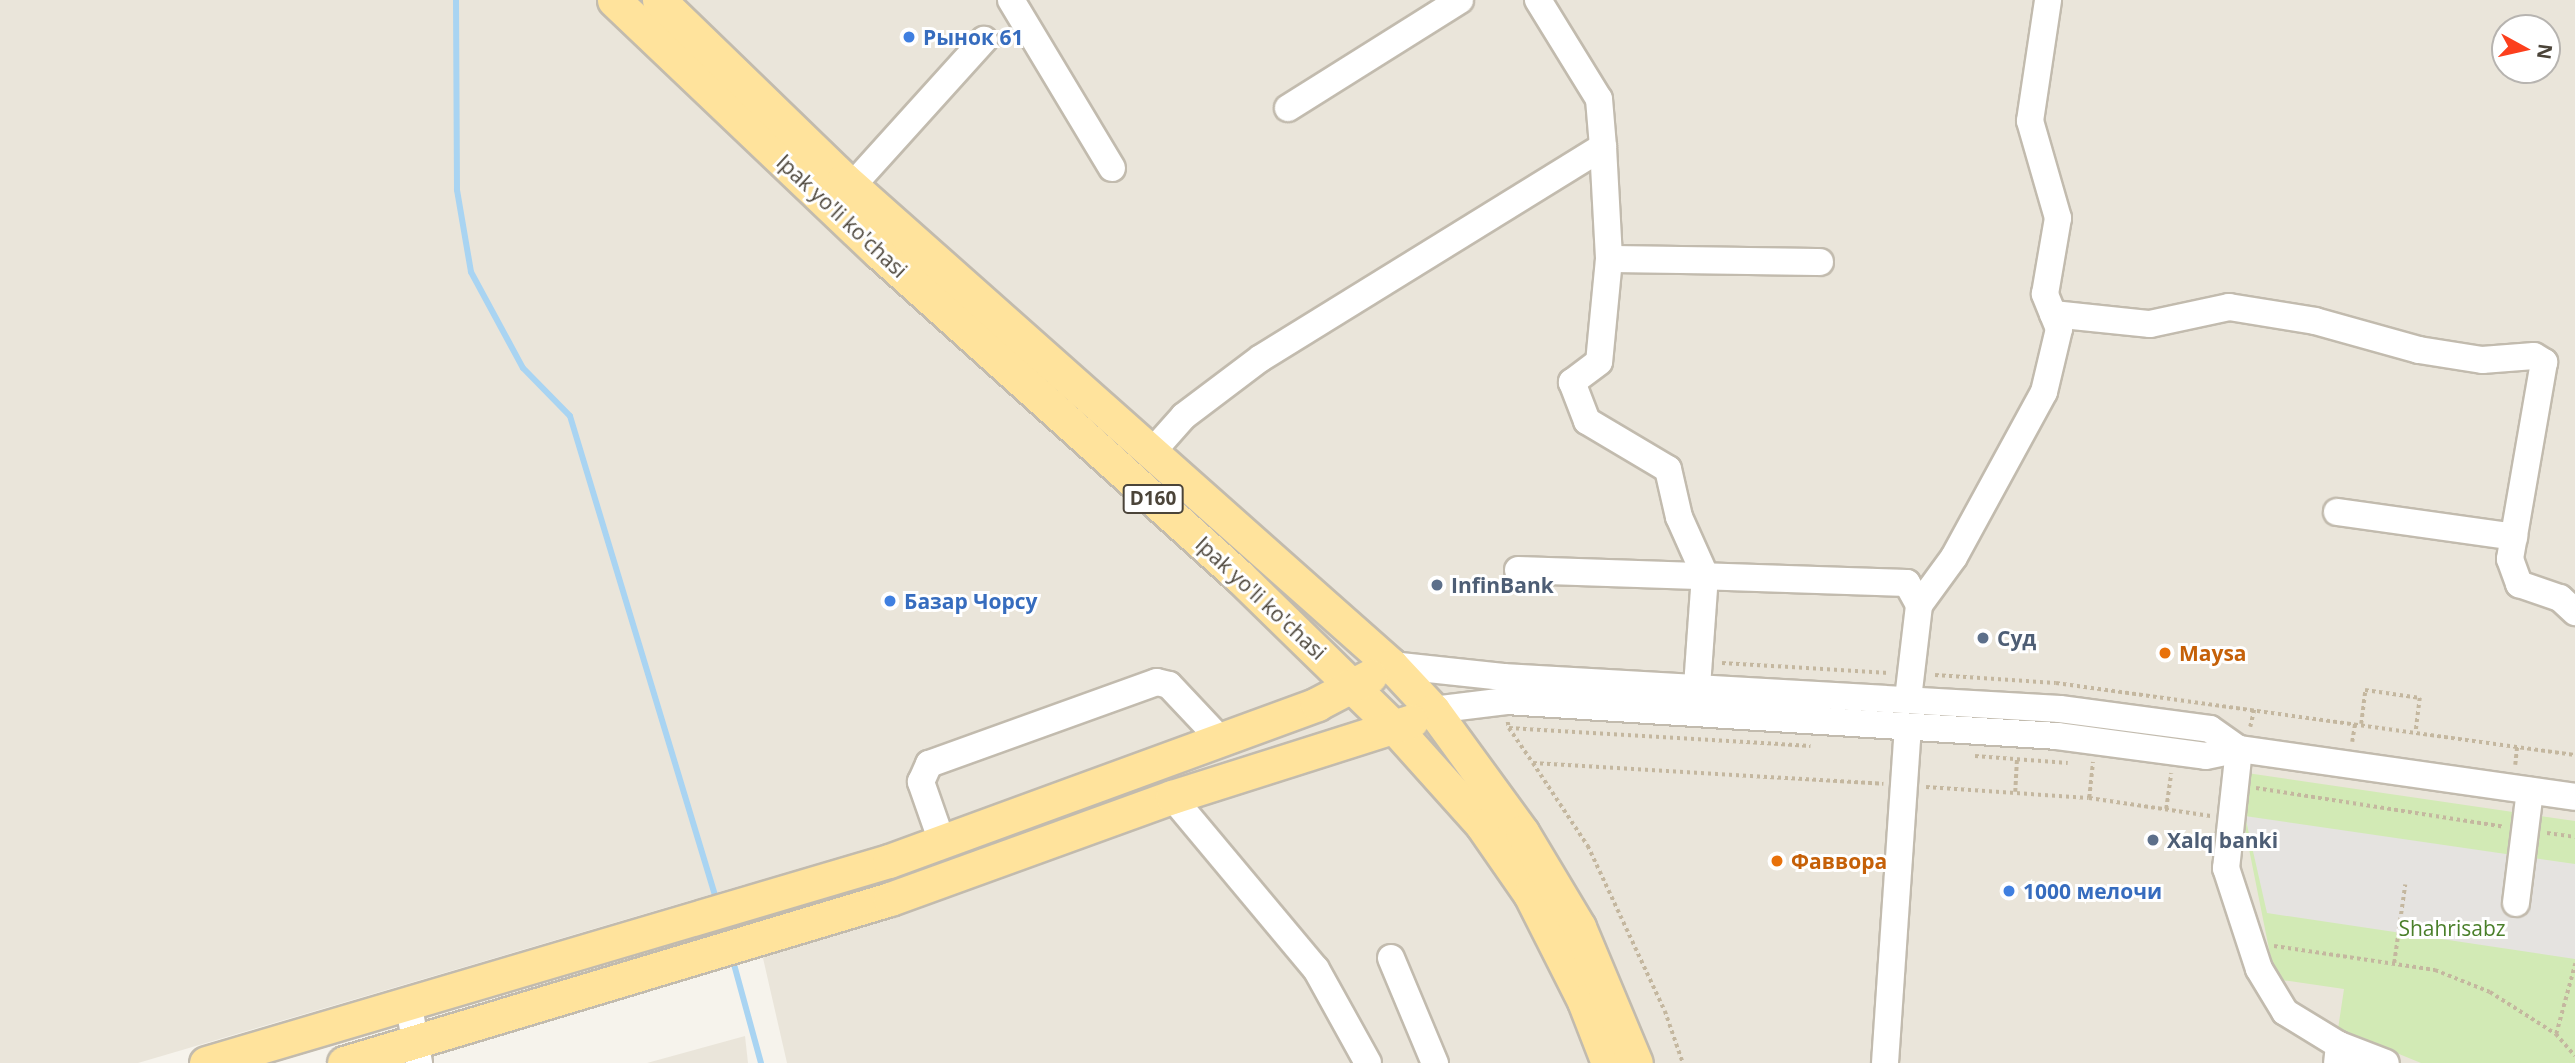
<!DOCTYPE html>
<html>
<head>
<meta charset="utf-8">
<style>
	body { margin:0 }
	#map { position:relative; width:2575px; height:1063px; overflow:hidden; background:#f6f3ec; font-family:"Open Sans",sans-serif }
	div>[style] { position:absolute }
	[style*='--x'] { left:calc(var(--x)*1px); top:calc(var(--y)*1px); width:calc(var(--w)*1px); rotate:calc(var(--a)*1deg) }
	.residential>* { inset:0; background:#eae5da }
	.green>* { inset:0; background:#d2eab5 }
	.parking>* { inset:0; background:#e5e3e0 }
	.stream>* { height:6px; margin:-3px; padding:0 3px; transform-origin:3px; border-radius:3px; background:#a9d4f2 }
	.path>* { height:3.5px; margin-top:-1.75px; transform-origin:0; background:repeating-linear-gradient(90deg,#c4b79f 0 3.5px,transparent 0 7px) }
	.roads { filter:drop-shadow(2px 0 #c2bbae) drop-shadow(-2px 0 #c2bbae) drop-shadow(0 2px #c2bbae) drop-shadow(0 -2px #c2bbae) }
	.minor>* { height:26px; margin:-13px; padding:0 13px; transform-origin:13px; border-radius:13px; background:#fff }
	.major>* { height:33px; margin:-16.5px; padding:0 16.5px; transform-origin:16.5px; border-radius:16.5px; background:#ffe39c }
	.dots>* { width:19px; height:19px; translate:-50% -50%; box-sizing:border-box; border:4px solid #fff; border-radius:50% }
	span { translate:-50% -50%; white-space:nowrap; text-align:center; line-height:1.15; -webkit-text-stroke:6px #fff; paint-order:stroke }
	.shield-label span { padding:2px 5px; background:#fff; border:2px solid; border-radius:5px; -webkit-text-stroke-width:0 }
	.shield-label { font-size:19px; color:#4b4439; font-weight:700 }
	.shop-label { font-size:21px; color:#366cbe; font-weight:700 }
	.left { translate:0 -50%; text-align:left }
	.street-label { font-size:21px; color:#4b4439 }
	.service-label { font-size:21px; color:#4e5e75; font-weight:700 }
	.food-label { font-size:21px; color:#c56008; font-weight:700 }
	.park-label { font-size:21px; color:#4a7f2a }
	.north { position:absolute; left:2491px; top:14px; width:70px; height:70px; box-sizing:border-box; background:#fff; border:2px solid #b7b4b0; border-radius:50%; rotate:98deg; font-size:19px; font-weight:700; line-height:28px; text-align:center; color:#4b4439 }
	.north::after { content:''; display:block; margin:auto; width:24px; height:32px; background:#fc3f1d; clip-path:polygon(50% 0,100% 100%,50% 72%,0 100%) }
</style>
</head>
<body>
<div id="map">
	<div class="residential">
		<i style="clip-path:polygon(evenodd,0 0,2575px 0,2575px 1063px,787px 1063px,746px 884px,138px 1063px,0 1063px,0 0,2505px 28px,2547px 28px,2547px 70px,2505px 70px,2505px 28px)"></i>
		<i style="clip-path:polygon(745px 1036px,748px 1063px,647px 1063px)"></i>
	</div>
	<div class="green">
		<i style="clip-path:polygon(2247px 773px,2575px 821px,2575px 1063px,2421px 1063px,2338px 1029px,2344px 989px,2275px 979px,2242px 814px)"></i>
	</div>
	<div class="parking">
		<i style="clip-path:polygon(2245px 816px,2575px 864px,2575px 959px,2267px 913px)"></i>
	</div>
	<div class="stream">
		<i style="--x:456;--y:0;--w:190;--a:89.7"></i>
		<i style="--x:457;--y:190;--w:83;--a:80.3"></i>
		<i style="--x:471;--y:272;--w:109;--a:61.6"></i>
		<i style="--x:523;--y:368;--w:67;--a:45.6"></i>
		<i style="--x:570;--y:416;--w:508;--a:73.17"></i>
		<i style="--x:732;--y:957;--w:110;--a:74.7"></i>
	</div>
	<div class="path">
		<i style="--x:1722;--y:663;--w:167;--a:3.4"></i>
		<i style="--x:1935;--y:675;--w:121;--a:3.8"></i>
		<i style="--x:2056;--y:683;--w:524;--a:7.9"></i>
		<i style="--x:1508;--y:722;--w:6;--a:81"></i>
		<i style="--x:1509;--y:728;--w:302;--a:3.4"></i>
		<i style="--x:2361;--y:724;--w:34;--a:-83"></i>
		<i style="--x:2365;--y:690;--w:56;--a:8.3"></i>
		<i style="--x:2420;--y:698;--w:34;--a:97"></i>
		<i style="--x:2250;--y:727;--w:18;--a:-77"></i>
		<i style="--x:1509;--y:728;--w:42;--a:55.6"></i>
		<i style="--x:1533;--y:763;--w:351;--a:3.4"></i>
		<i style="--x:2352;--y:742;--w:19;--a:-81"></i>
		<i style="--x:1975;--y:756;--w:93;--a:4.3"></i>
		<i style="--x:1533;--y:763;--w:100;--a:56.5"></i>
		<i style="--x:1588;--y:846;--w:182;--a:65"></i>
		<i style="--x:1665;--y:1011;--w:55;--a:70.9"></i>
		<i style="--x:2515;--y:765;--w:19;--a:-84"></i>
		<i style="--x:1926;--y:787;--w:163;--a:3.9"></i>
		<i style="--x:2089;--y:798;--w:123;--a:8.4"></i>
		<i style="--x:2256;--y:788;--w:251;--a:8.9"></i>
		<i style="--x:2015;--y:792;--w:33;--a:-87"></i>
		<i style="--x:2089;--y:798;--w:36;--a:-84"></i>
		<i style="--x:2166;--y:809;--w:36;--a:-82"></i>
		<i style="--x:2547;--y:833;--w:28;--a:8"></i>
		<i style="--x:2274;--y:946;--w:163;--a:8.5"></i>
		<i style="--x:2435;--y:970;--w:59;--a:21.8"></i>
		<i style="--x:2490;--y:992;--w:78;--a:32.5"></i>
		<i style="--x:2556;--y:1034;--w:29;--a:49"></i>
		<i style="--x:2394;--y:963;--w:79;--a:-82"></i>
		<i style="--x:2556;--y:1034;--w:73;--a:-74.8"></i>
	</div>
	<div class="roads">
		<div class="minor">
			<i style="--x:1011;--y:0;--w:196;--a:59"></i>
			<i style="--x:1538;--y:0;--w:116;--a:58.4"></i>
			<i style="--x:1599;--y:99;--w:48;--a:85.2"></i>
			<i style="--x:1603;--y:147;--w:112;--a:86.9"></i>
			<i style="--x:1609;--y:259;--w:103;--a:95.5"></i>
			<i style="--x:1599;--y:362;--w:34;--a:143"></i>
			<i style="--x:1572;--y:382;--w:42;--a:69"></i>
			<i style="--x:1587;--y:421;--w:94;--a:30.7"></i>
			<i style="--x:1668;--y:469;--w:49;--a:77.1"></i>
			<i style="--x:1679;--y:517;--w:64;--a:65.9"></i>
			<i style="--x:1705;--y:575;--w:112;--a:94.1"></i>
			<i style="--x:1288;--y:108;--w:203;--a:-32.1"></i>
			<i style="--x:852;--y:186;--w:197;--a:-47.9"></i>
			<i style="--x:1609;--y:259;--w:211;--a:0.8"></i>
			<i style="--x:2053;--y:314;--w:98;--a:5.9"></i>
			<i style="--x:2150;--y:324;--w:81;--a:-12.1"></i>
			<i style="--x:2229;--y:307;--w:87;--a:9.2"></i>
			<i style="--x:2315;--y:321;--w:108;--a:15.6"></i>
			<i style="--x:2419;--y:350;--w:64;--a:9"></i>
			<i style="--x:2482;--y:360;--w:52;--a:-4.4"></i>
			<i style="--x:2534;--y:356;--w:12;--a:31"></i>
			<i style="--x:2544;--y:362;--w:200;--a:99.8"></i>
			<i style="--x:2510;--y:559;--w:27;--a:70"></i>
			<i style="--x:2519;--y:584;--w:43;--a:18.9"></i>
			<i style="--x:2560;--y:598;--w:21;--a:43"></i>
			<i style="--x:1152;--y:452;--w:48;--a:-48.4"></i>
			<i style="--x:1184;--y:416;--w:96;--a:-37"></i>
			<i style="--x:1261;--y:358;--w:402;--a:-31.7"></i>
			<i style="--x:2337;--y:512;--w:179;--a:8"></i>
			<i style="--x:1518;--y:570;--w:389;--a:1.9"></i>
			<i style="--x:1907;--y:583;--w:25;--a:61"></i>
			<i style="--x:1391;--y:665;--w:113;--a:6.1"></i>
			<i style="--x:1503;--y:677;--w:558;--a:3.29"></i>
			<i style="--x:2060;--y:709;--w:151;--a:7.6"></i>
			<i style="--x:2210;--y:729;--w:35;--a:35"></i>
			<i style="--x:1908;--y:699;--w:95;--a:-83.3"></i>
			<i style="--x:1919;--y:605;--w:59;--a:-53.9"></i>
			<i style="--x:1954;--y:557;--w:188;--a:-61.4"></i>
			<i style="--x:2044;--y:392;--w:65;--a:-76.6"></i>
			<i style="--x:2059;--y:329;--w:38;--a:-112"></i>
			<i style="--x:2045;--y:294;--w:77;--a:-80.3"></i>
			<i style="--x:2058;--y:218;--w:101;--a:-106.1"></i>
			<i style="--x:2030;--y:121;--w:122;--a:-81.5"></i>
			<i style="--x:1433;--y:710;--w:74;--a:-7"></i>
			<i style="--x:1506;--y:701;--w:552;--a:3.63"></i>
			<i style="--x:2057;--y:736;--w:150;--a:7.6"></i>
			<i style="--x:2206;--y:756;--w:34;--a:-12"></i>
			<i style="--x:2239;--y:749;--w:339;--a:8.1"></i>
			<i style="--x:2239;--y:749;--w:120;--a:96.2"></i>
			<i style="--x:2226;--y:868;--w:106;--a:71.9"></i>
			<i style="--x:2259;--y:969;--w:50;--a:58.8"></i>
			<i style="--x:2285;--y:1012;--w:63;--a:31.4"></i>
			<i style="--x:2339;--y:1045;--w:18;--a:96"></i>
			<i style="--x:1172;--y:797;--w:224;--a:50.1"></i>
			<i style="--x:1316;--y:969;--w:107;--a:61"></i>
			<i style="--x:942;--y:842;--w:64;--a:-109.3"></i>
			<i style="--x:921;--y:782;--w:20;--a:-66"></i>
			<i style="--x:929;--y:764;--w:242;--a:-19.8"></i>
			<i style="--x:1157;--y:682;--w:12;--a:14"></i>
			<i style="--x:1169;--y:685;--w:73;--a:46.7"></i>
			<i style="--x:2516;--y:903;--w:113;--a:-82.9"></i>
			<i style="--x:1391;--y:958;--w:114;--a:67.3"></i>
			<i style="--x:408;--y:1001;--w:63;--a:79.9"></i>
			<i style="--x:2339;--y:1045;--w:50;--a:21"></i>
			<i style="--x:1885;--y:1063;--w:337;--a:-86.1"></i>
		</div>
		<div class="major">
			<i style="--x:614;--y:0;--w:366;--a:43.6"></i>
			<i style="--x:879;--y:252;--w:484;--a:42"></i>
			<i style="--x:1239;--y:576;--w:219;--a:44.3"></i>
			<i style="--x:1396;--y:729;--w:129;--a:48.1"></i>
			<i style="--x:1482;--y:825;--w:84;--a:55.2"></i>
			<i style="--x:1530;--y:894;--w:120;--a:63.2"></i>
			<i style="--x:1584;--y:1001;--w:66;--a:68.8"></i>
			<i style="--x:659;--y:0;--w:257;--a:44.1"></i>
			<i style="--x:844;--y:179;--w:732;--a:41.62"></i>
			<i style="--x:1391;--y:665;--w:62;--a:47"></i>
			<i style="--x:1433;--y:710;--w:151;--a:53.9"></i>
			<i style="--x:1522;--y:832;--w:111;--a:59"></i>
			<i style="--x:1579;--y:927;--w:147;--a:67.3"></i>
			<i style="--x:206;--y:1063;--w:712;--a:-16.48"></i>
			<i style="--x:889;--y:861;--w:456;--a:-20.1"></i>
			<i style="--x:1317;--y:704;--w:60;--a:-27.8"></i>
			<i style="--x:344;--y:1063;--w:570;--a:-16.72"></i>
			<i style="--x:890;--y:899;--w:300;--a:-19.9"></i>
			<i style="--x:1172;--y:797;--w:251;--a:-17.6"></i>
		</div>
	</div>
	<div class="dots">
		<i style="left:909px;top:37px;background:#3f7fe0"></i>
		<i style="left:1437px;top:585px;background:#5c6f8a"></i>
		<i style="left:890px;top:601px;background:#3f7fe0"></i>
		<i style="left:1983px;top:638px;background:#5c6f8a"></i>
		<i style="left:2165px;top:653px;background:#e8710a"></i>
		<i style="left:2153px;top:840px;background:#5c6f8a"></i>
		<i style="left:1777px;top:861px;background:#e8710a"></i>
		<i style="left:2009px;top:891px;background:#3f7fe0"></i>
	</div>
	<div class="shield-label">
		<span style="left:1153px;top:499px">D160</span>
	</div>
	<div class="shop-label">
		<span class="left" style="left:923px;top:37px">Рынок 61</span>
		<span class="left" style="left:904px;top:601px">Базар Чорсу</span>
		<span class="left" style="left:2023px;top:891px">1000 мелочи</span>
	</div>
	<div class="street-label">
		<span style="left:842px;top:216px;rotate:43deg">Ipak yo'li ko'chasi</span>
		<span style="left:1261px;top:598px;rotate:43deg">Ipak yo'li ko'chasi</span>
	</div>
	<div class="service-label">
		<span class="left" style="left:1451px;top:585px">InfinBank</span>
		<span class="left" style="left:1997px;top:638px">Суд</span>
		<span class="left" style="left:2167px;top:840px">Xalq banki</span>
	</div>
	<div class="food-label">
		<span class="left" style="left:2179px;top:653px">Maysa</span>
		<span class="left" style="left:1791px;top:861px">Фаввора</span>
	</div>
	<div class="park-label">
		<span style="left:2452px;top:928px">Shahrisabz</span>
	</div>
	<div class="north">N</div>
</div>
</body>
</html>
